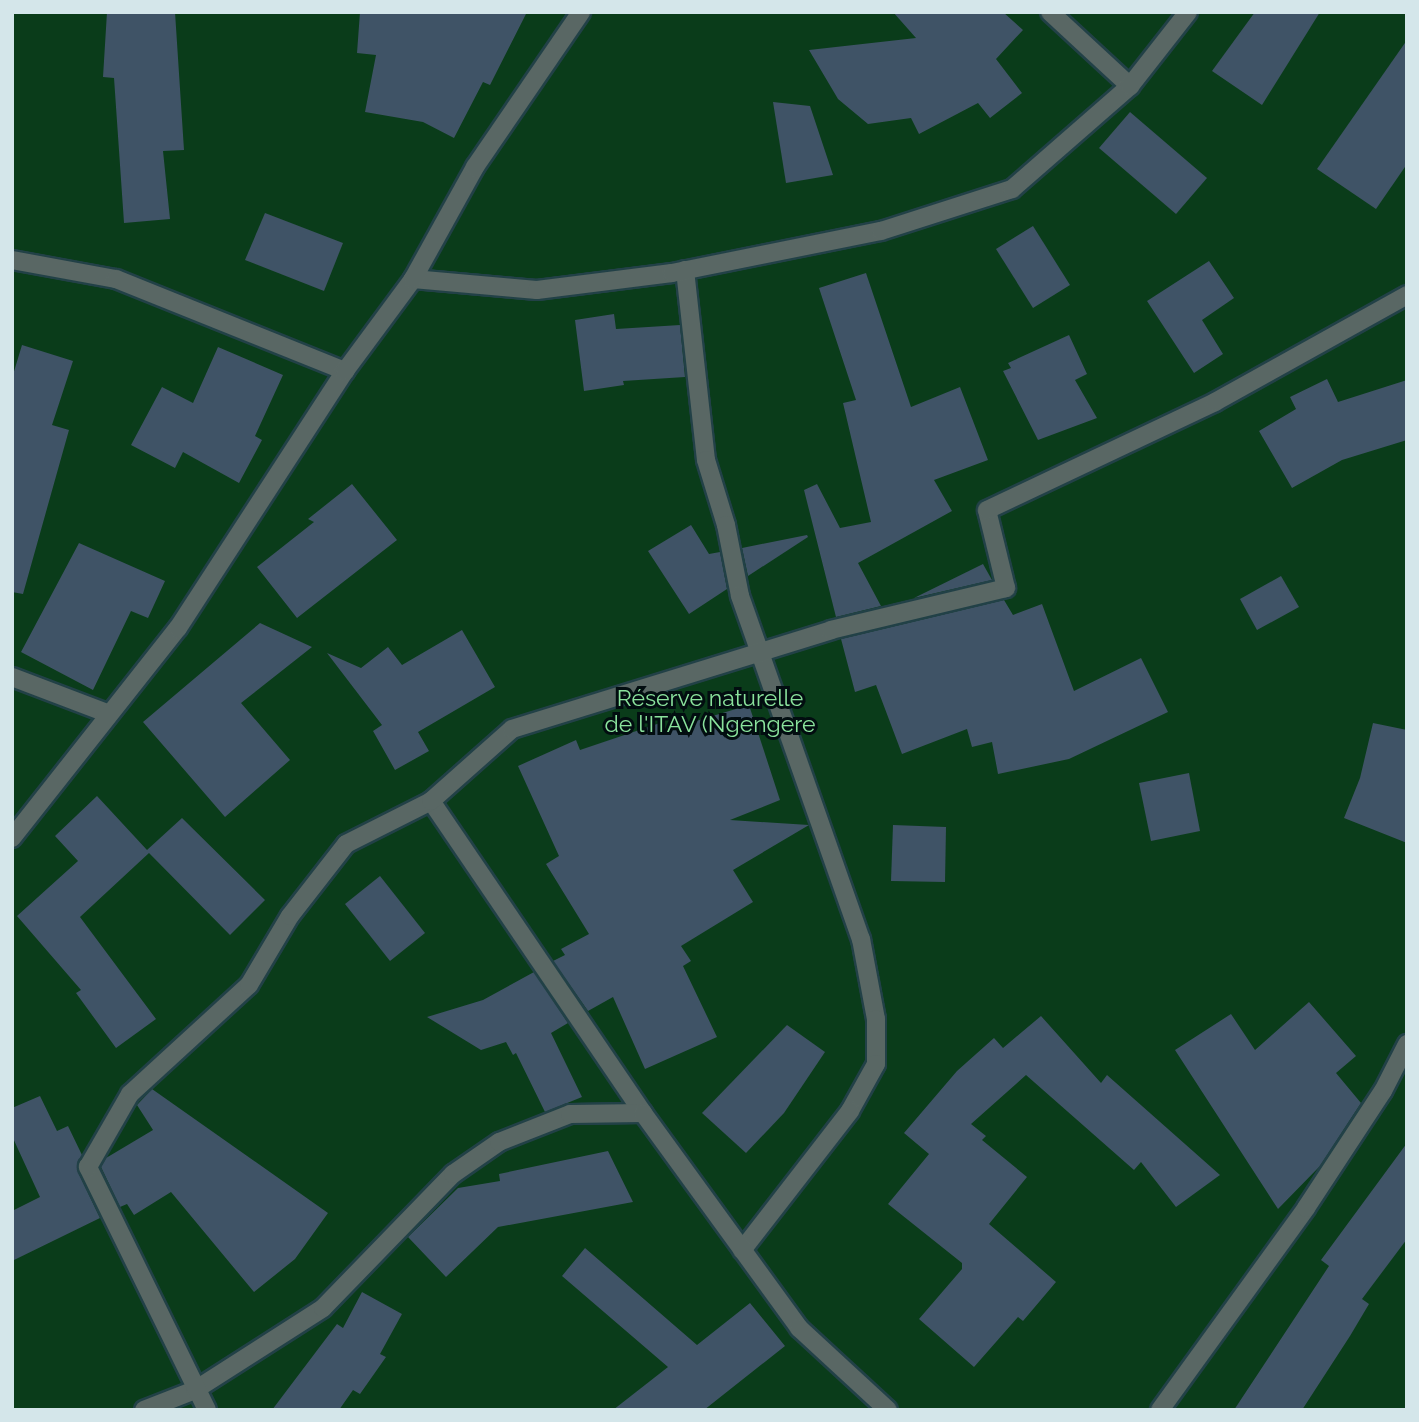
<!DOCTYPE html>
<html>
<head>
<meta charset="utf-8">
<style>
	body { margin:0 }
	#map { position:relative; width:1419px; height:1422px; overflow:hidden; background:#05262d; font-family:Raleway,sans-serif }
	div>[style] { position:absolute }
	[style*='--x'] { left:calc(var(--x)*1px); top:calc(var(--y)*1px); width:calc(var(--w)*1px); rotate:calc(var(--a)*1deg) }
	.green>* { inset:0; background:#0a3c1a }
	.building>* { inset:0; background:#3f5366 }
	.roads { filter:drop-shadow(2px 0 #224147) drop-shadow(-2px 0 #224147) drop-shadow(0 2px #224147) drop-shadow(0 -2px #224147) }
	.minor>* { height:18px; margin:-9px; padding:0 9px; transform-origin:9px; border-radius:9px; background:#596764 }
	span { translate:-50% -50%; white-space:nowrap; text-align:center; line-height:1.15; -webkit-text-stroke:6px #020d10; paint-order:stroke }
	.park-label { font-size:23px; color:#8ae29c }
	.frame { position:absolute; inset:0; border:14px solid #d4e6ea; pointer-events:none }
</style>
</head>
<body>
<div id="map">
	<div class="green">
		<i style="clip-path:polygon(12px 12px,1407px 12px,1407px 1410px,12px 1410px)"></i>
	</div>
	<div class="building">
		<i style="clip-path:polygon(107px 12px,175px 12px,184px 150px,163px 151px,170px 219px,124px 223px,114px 78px,103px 77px)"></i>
		<i style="clip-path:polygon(360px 12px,527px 12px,490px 85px,483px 82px,454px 138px,423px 122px,365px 112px,376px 55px,357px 53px)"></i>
		<i style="clip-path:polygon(893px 12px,1003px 12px,1023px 30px,996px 59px,1022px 93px,990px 118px,978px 103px,919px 134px,911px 118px,868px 124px,838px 99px,809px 50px,916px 38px)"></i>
		<i style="clip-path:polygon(1255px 12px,1320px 12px,1262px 105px,1212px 71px)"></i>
		<i style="clip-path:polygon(1407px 40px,1407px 164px,1376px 209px,1317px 169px)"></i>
		<i style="clip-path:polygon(773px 102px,810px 106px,833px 175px,786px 183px)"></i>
		<i style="clip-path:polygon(1130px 112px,1207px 178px,1176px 214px,1099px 148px)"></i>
		<i style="clip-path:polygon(265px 213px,343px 243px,324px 291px,245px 260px)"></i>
		<i style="clip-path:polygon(1033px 226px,1070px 285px,1033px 308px,996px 249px)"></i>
		<i style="clip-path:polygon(1209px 261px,1234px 298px,1202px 320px,1223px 354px,1194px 373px,1147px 301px)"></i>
		<i style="clip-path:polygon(866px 273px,911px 407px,960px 387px,988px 460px,934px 480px,952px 511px,858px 563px,881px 606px,836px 617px,804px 490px,817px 484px,840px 528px,871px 522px,843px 403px,856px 400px,819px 288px)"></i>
		<i style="clip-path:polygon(614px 314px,616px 329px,680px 325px,685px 377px,623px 381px,624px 385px,584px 391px,575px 320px)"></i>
		<i style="clip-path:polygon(1069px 335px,1087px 374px,1075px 380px,1097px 418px,1038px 440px,1003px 371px,1011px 368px,1008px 363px)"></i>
		<i style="clip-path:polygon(22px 345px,73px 361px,52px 425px,69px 430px,23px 594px,12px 592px,12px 378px)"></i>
		<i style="clip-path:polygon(218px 347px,283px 375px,255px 436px,262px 440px,239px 483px,183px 452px,175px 468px,131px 445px,162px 387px,193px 403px)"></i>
		<i style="clip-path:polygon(1327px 379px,1338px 402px,1407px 380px,1407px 440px,1342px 460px,1292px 488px,1259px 431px,1296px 409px,1290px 397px)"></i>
		<i style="clip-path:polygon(352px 484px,397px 540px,297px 618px,257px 567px,314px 522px,308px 519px)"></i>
		<i style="clip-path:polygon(691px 525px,709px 554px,720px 552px,727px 589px,689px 614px,648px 551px)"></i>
		<i style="clip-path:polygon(807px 535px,808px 537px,748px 576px,742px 548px)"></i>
		<i style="clip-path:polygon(79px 543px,165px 581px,148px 618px,131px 611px,93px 690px,21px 652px)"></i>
		<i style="clip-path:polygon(983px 564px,992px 580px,914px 598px)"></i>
		<i style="clip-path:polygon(1281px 576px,1299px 607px,1257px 630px,1240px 599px)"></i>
		<i style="clip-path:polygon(1004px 600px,1013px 615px,1042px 604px,1074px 691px,1141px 658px,1168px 712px,1069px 759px,998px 774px,992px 742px,972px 747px,967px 729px,902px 754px,876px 685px,855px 692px,841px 639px)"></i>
		<i style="clip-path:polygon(260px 623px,312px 647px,241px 703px,290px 760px,225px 817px,143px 722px)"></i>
		<i style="clip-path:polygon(462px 630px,495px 687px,418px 732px,429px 751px,395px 770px,373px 731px,382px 725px,327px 653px,361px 668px,388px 647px,402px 665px)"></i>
		<i style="clip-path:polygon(749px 705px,780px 800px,730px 820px,809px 825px,733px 870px,753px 902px,681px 946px,691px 961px,683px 966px,717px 1037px,645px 1069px,613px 997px,588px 1011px,553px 961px,565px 955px,561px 949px,589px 934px,546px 864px,559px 856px,518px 766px,576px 740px,580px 750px,660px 723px,663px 731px)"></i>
		<i style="clip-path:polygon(1373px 723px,1407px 730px,1407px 843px,1344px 818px,1360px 778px)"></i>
		<i style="clip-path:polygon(1189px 773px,1200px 831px,1151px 841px,1139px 783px)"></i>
		<i style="clip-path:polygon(97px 796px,147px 850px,182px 818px,265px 900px,230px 935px,149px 853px,80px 917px,156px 1019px,116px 1048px,76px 993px,81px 990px,17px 916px,78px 861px,55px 836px)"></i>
		<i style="clip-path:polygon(893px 825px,946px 827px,945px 882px,891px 881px)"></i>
		<i style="clip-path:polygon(380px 876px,425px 933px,390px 961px,345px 904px)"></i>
		<i style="clip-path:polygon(534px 972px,568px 1023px,551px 1033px,582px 1097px,545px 1112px,516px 1053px,513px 1055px,506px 1042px,481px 1050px,427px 1017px,483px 1000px)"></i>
		<i style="clip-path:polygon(1309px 1002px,1356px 1056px,1336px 1073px,1361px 1103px,1320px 1166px,1278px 1209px,1175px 1050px,1231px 1014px,1255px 1050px)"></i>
		<i style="clip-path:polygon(1041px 1016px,1101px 1083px,1107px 1075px,1220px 1175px,1176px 1207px,1141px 1162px,1134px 1170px,1026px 1075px,971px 1124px,986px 1136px,982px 1140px,1027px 1177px,989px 1224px,1056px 1282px,1023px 1321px,1018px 1317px,974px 1367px,919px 1319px,962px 1269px,962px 1263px,888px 1204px,929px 1154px,904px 1133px,957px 1071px,994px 1038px,1003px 1048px)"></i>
		<i style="clip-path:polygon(787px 1025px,825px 1052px,784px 1113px,746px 1153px,702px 1113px)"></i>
		<i style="clip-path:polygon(152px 1089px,328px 1213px,295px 1259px,254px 1292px,171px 1192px,134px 1215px,127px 1204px,120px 1207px,101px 1167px,106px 1158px,153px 1130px,137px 1105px)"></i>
		<i style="clip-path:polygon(40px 1096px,57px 1131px,68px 1126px,82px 1155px,78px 1172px,100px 1218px,12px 1261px,12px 1211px,40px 1197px,12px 1136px,12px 1108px)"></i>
		<i style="clip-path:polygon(1407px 1143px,1407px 1239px,1362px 1299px,1369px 1304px,1350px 1336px,1302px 1410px,1234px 1410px,1329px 1266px,1321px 1260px)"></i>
		<i style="clip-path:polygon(608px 1151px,633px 1202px,498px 1227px,446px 1277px,408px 1237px,458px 1188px,500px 1181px,499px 1174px)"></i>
		<i style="clip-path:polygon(585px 1248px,697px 1345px,750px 1303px,785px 1346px,704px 1410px,613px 1410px,668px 1367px,562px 1276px)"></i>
		<i style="clip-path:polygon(362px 1292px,402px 1314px,380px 1354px,386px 1357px,360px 1394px,353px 1390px,339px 1410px,272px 1410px,337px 1324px,343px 1328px)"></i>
	</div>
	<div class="roads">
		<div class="minor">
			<i style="--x:1050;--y:12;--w:109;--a:42.8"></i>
			<i style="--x:12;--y:260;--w:106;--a:10.4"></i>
			<i style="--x:116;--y:279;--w:247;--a:21.9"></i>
			<i style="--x:685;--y:270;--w:191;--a:83.7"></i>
			<i style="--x:706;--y:460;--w:68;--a:72.9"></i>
			<i style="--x:726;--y:525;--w:72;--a:78.8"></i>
			<i style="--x:740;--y:596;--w:364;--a:70.6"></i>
			<i style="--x:861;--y:939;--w:81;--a:79.4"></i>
			<i style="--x:876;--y:1019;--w:45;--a:90"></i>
			<i style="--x:876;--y:1064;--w:54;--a:119"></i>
			<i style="--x:850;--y:1111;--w:176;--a:127.8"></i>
			<i style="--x:413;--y:279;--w:124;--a:5.1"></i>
			<i style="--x:537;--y:290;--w:136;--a:-7.2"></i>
			<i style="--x:672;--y:273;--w:213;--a:-11.4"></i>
			<i style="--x:881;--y:231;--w:138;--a:-17.8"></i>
			<i style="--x:1012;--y:189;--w:157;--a:-41.1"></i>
			<i style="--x:1130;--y:86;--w:94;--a:-51.9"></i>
			<i style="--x:12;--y:677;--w:102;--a:20.8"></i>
			<i style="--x:431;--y:801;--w:377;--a:55.8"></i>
			<i style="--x:12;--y:838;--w:268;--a:-51.7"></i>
			<i style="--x:178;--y:628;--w:306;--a:-57"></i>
			<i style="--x:345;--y:371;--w:114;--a:-53.5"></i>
			<i style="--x:413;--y:279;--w:128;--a:-61"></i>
			<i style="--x:475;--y:167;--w:188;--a:-55.6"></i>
			<i style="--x:144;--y:1410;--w:55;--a:-21.4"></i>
			<i style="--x:195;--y:1390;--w:152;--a:-32.6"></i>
			<i style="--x:323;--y:1308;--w:187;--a:-45.9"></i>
			<i style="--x:453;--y:1174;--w:56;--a:-34.8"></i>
			<i style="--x:499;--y:1142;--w:76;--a:-21.5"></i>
			<i style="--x:570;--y:1114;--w:73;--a:-0.8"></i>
			<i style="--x:643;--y:1113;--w:266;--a:54"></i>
			<i style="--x:799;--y:1328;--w:121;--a:42.7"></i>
			<i style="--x:207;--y:1410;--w:271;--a:-116.1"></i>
			<i style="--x:88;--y:1167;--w:84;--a:-60.1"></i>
			<i style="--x:130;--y:1094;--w:161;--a:-42.5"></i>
			<i style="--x:249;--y:985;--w:80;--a:-59.3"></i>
			<i style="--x:290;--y:916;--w:91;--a:-52.1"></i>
			<i style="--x:346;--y:844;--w:95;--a:-26.8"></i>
			<i style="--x:431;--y:801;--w:108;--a:-41.6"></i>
			<i style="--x:512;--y:729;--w:334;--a:-17.2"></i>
			<i style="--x:831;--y:630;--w:180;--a:-13.5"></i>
			<i style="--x:1006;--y:588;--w:80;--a:-103.7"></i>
			<i style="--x:987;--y:510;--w:252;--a:-25.3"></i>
			<i style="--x:1215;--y:402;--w:220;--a:-29.1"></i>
			<i style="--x:1160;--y:1410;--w:249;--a:-54.1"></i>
			<i style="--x:1306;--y:1208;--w:140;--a:-56.7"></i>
			<i style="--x:1383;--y:1091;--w:53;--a:-62.9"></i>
		</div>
	</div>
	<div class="park-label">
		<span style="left:710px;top:711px">Réserve naturelle<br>de l'ITAV (Ngengere</span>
	</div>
	<div class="frame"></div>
</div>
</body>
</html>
